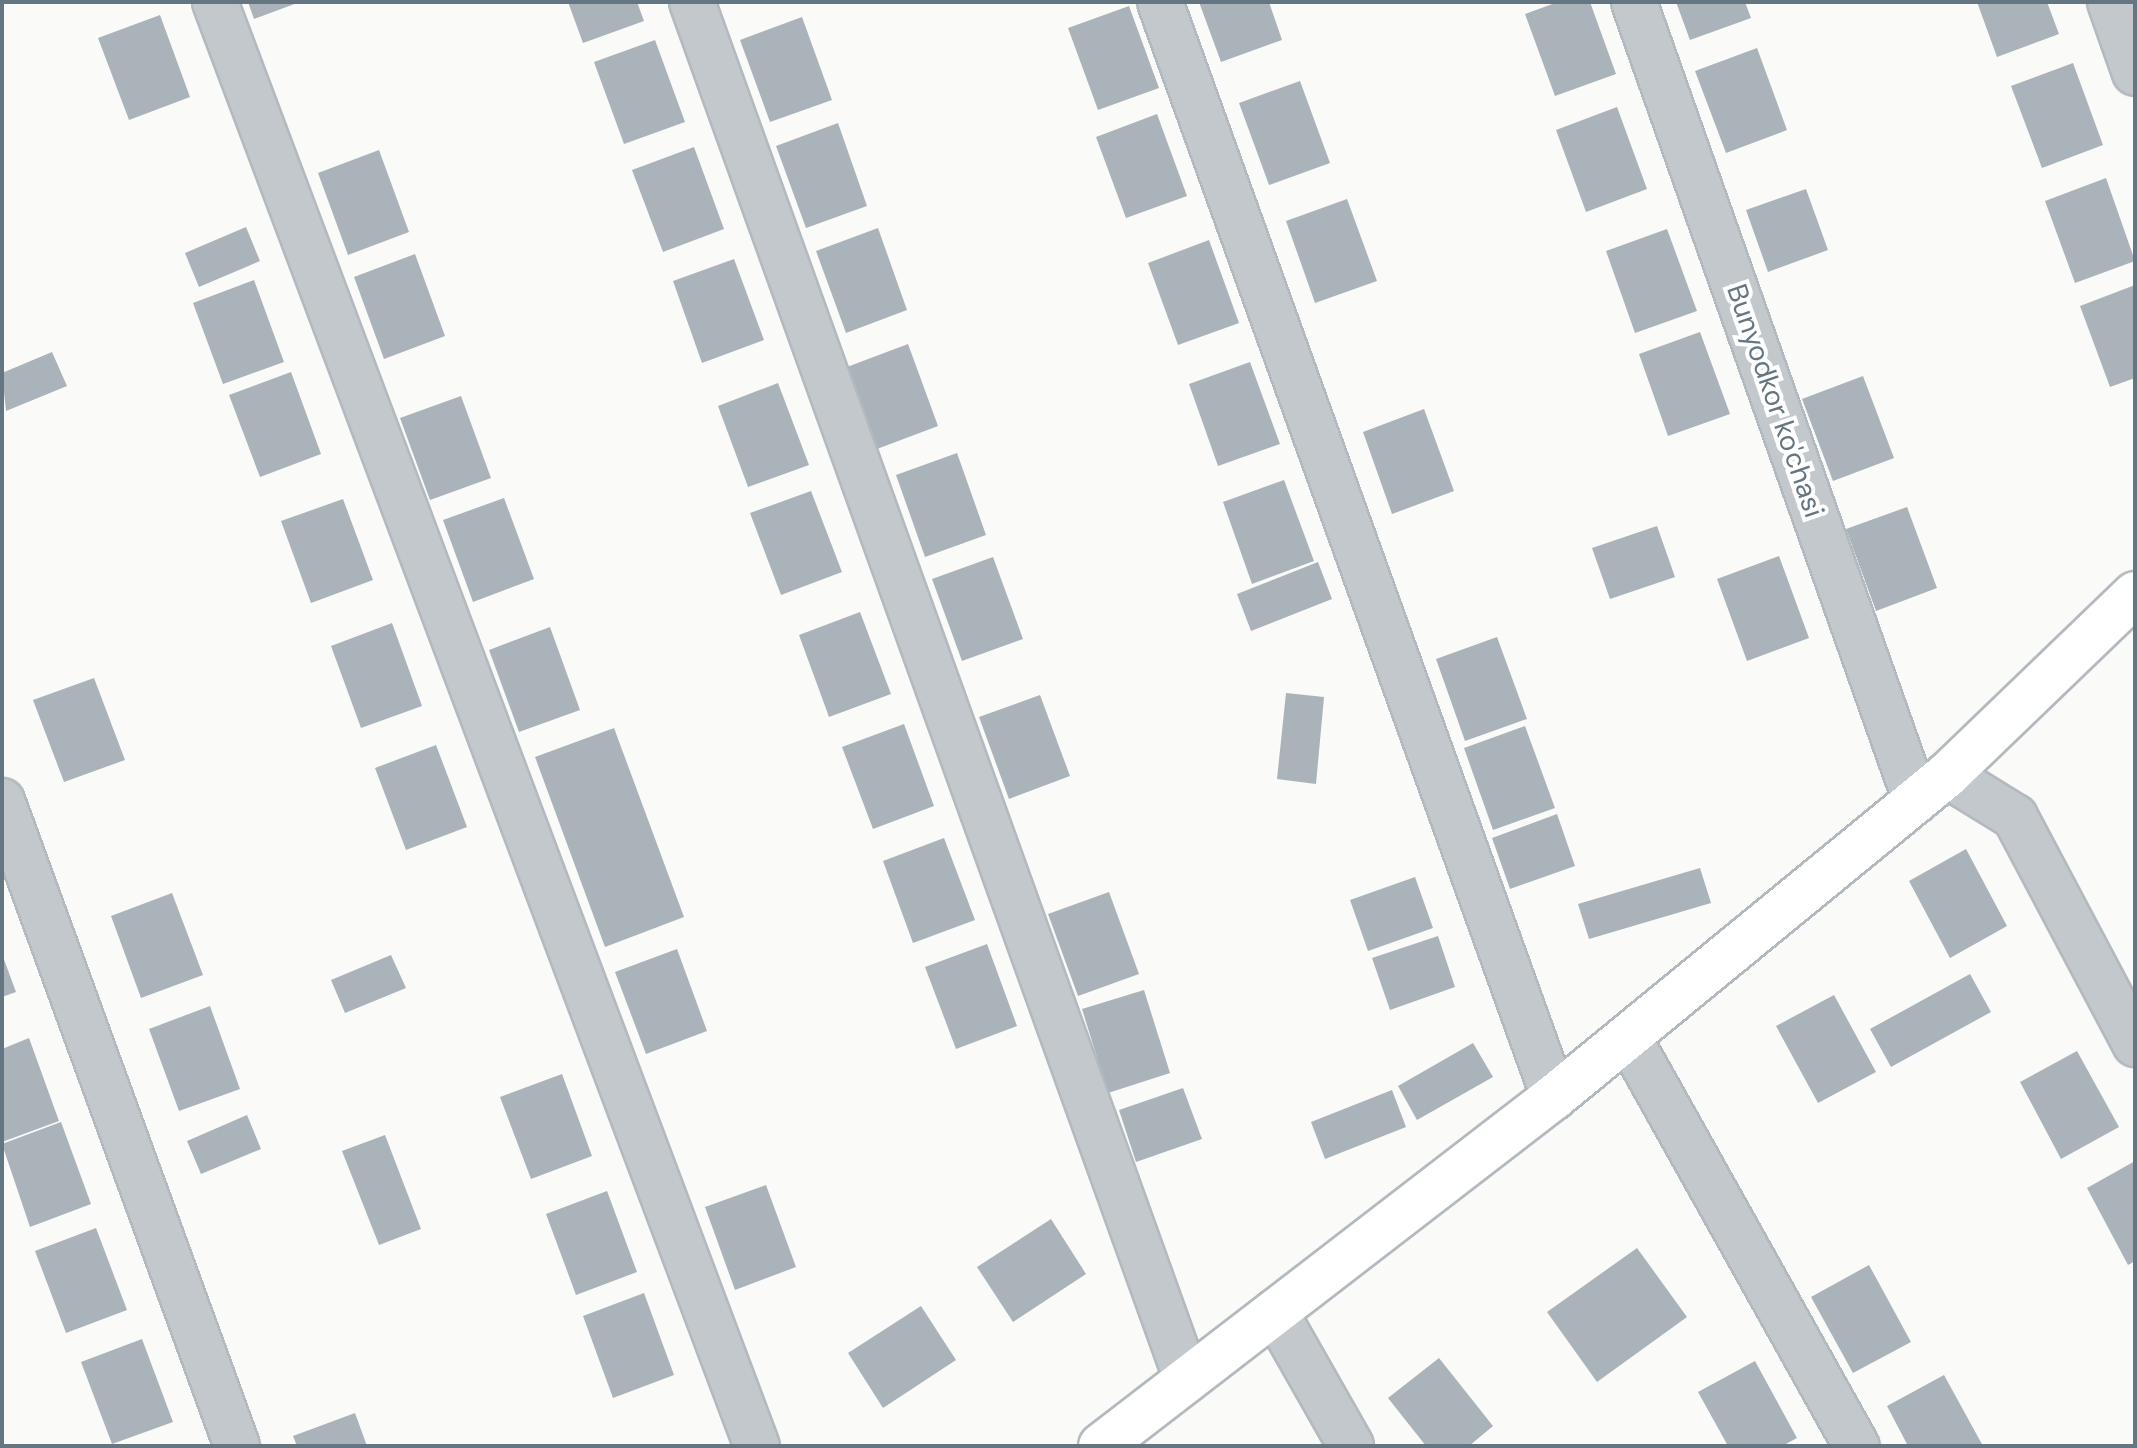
<!DOCTYPE html>
<html>
<head>
<meta charset="utf-8">
<style>
	body { margin:0 }
	#map { position:relative; width:2137px; height:1448px; overflow:hidden; background:#fafaf8; font-family:"DM Sans",sans-serif }
	div>[style] { position:absolute }
	[style*='--x'] { left:calc(var(--x)*1px); top:calc(var(--y)*1px); width:calc(var(--w)*1px); rotate:calc(var(--a)*1deg) }
	.building>* { inset:0; background:#aab3b9 }
	.roads { filter:drop-shadow(2px 0 #b3babf) drop-shadow(-2px 0 #b3babf) drop-shadow(0 2px #b3babf) drop-shadow(0 -2px #b3babf) }
	.street>* { height:44px; margin:-22px; padding:0 22px; transform-origin:22px; border-radius:22px; background:#c3c8cc }
	.secondary>* { height:44px; margin:-22px; padding:0 22px; transform-origin:22px; border-radius:22px; background:#fff }
	span { translate:-50% -50%; white-space:nowrap; text-align:center; line-height:1.15; -webkit-text-stroke:8px #fff; paint-order:stroke }
	.street-label { font-size:28px; color:#657683 }
	.frame { position:absolute; inset:0; border:4px solid #657683; pointer-events:none }
</style>
</head>
<body>
<div id="map">
	<div class="building">
		<i style="clip-path:polygon(248px 2px,300px 2px,254px 19px)"></i>
		<i style="clip-path:polygon(568px 2px,637px 2px,644px 21px,583px 43px)"></i>
		<i style="clip-path:polygon(1199px 2px,1269px 2px,1282px 40px,1221px 62px)"></i>
		<i style="clip-path:polygon(1558px 2px,1590px 2px,1616px 74px,1555px 96px,1525px 14px)"></i>
		<i style="clip-path:polygon(1676px 2px,1745px 2px,1751px 18px,1690px 40px)"></i>
		<i style="clip-path:polygon(1977px 2px,2047px 2px,2059px 34px,1997px 57px)"></i>
		<i style="clip-path:polygon(1129px 6px,1159px 88px,1098px 110px,1068px 28px)"></i>
		<i style="clip-path:polygon(160px 15px,190px 97px,129px 120px,98px 38px)"></i>
		<i style="clip-path:polygon(802px 17px,832px 100px,770px 122px,740px 40px)"></i>
		<i style="clip-path:polygon(655px 40px,685px 122px,624px 144px,594px 62px)"></i>
		<i style="clip-path:polygon(1757px 48px,1787px 130px,1726px 153px,1695px 71px)"></i>
		<i style="clip-path:polygon(2073px 63px,2103px 145px,2042px 168px,2011px 86px)"></i>
		<i style="clip-path:polygon(1300px 81px,1330px 163px,1269px 185px,1239px 103px)"></i>
		<i style="clip-path:polygon(1617px 107px,1647px 189px,1586px 212px,1556px 130px)"></i>
		<i style="clip-path:polygon(1157px 114px,1187px 196px,1126px 218px,1096px 137px)"></i>
		<i style="clip-path:polygon(838px 123px,867px 206px,806px 228px,776px 146px)"></i>
		<i style="clip-path:polygon(694px 147px,724px 229px,663px 252px,632px 170px)"></i>
		<i style="clip-path:polygon(379px 150px,409px 232px,348px 255px,318px 173px)"></i>
		<i style="clip-path:polygon(2106px 178px,2135px 261px,2075px 283px,2045px 201px)"></i>
		<i style="clip-path:polygon(1806px 189px,1828px 250px,1768px 272px,1746px 210px)"></i>
		<i style="clip-path:polygon(1347px 199px,1377px 281px,1315px 303px,1286px 221px)"></i>
		<i style="clip-path:polygon(246px 227px,260px 261px,199px 287px,185px 253px)"></i>
		<i style="clip-path:polygon(878px 228px,907px 310px,846px 333px,816px 251px)"></i>
		<i style="clip-path:polygon(1667px 229px,1697px 311px,1635px 333px,1606px 251px)"></i>
		<i style="clip-path:polygon(1209px 240px,1239px 323px,1178px 345px,1148px 263px)"></i>
		<i style="clip-path:polygon(415px 254px,445px 336px,384px 359px,354px 277px)"></i>
		<i style="clip-path:polygon(734px 259px,764px 340px,702px 363px,673px 281px)"></i>
		<i style="clip-path:polygon(254px 280px,284px 362px,223px 384px,193px 303px)"></i>
		<i style="clip-path:polygon(2135px 285px,2135px 378px,2110px 387px,2080px 306px)"></i>
		<i style="clip-path:polygon(1700px 332px,1730px 414px,1668px 436px,1639px 354px)"></i>
		<i style="clip-path:polygon(908px 344px,938px 426px,877px 449px,847px 367px)"></i>
		<i style="clip-path:polygon(52px 352px,67px 386px,6px 411px,2px 373px)"></i>
		<i style="clip-path:polygon(1250px 362px,1280px 444px,1218px 466px,1189px 384px)"></i>
		<i style="clip-path:polygon(291px 372px,321px 454px,260px 477px,229px 395px)"></i>
		<i style="clip-path:polygon(1863px 376px,1894px 458px,1833px 481px,1802px 399px)"></i>
		<i style="clip-path:polygon(778px 383px,809px 465px,748px 487px,718px 406px)"></i>
		<i style="clip-path:polygon(461px 396px,491px 478px,430px 500px,400px 418px)"></i>
		<i style="clip-path:polygon(1424px 409px,1454px 491px,1392px 514px,1363px 432px)"></i>
		<i style="clip-path:polygon(957px 453px,986px 535px,925px 557px,896px 475px)"></i>
		<i style="clip-path:polygon(1284px 480px,1314px 561px,1252px 584px,1223px 502px)"></i>
		<i style="clip-path:polygon(811px 491px,842px 572px,781px 595px,750px 513px)"></i>
		<i style="clip-path:polygon(504px 498px,534px 579px,473px 602px,443px 520px)"></i>
		<i style="clip-path:polygon(343px 499px,373px 580px,311px 603px,281px 521px)"></i>
		<i style="clip-path:polygon(1907px 507px,1937px 588px,1876px 611px,1846px 529px)"></i>
		<i style="clip-path:polygon(1657px 526px,1675px 577px,1610px 599px,1592px 548px)"></i>
		<i style="clip-path:polygon(1779px 556px,1809px 638px,1747px 661px,1717px 579px)"></i>
		<i style="clip-path:polygon(993px 557px,1023px 639px,962px 661px,932px 579px)"></i>
		<i style="clip-path:polygon(1318px 562px,1332px 599px,1251px 631px,1237px 594px)"></i>
		<i style="clip-path:polygon(860px 612px,891px 694px,829px 717px,799px 635px)"></i>
		<i style="clip-path:polygon(392px 623px,422px 706px,361px 728px,331px 646px)"></i>
		<i style="clip-path:polygon(550px 627px,580px 710px,519px 732px,489px 650px)"></i>
		<i style="clip-path:polygon(1497px 637px,1527px 719px,1465px 741px,1436px 659px)"></i>
		<i style="clip-path:polygon(94px 678px,125px 760px,64px 782px,33px 700px)"></i>
		<i style="clip-path:polygon(1286px 693px,1324px 697px,1316px 784px,1277px 779px)"></i>
		<i style="clip-path:polygon(1040px 695px,1070px 776px,1009px 799px,979px 717px)"></i>
		<i style="clip-path:polygon(904px 724px,934px 806px,873px 829px,842px 747px)"></i>
		<i style="clip-path:polygon(1525px 726px,1555px 808px,1493px 830px,1464px 748px)"></i>
		<i style="clip-path:polygon(614px 728px,684px 917px,605px 947px,535px 757px)"></i>
		<i style="clip-path:polygon(436px 745px,467px 827px,406px 850px,375px 768px)"></i>
		<i style="clip-path:polygon(1557px 814px,1575px 866px,1510px 889px,1492px 838px)"></i>
		<i style="clip-path:polygon(944px 838px,975px 920px,913px 943px,883px 861px)"></i>
		<i style="clip-path:polygon(1966px 849px,2007px 926px,1950px 958px,1909px 881px)"></i>
		<i style="clip-path:polygon(1700px 868px,1711px 903px,1589px 939px,1578px 904px)"></i>
		<i style="clip-path:polygon(1415px 877px,1433px 928px,1368px 951px,1350px 900px)"></i>
		<i style="clip-path:polygon(1109px 892px,1139px 974px,1078px 996px,1048px 914px)"></i>
		<i style="clip-path:polygon(172px 893px,203px 975px,141px 998px,111px 916px)"></i>
		<i style="clip-path:polygon(1438px 936px,1455px 987px,1390px 1010px,1372px 958px)"></i>
		<i style="clip-path:polygon(987px 944px,1017px 1026px,956px 1049px,925px 967px)"></i>
		<i style="clip-path:polygon(677px 949px,707px 1031px,646px 1054px,615px 972px)"></i>
		<i style="clip-path:polygon(2px 954px,16px 992px,2px 997px)"></i>
		<i style="clip-path:polygon(391px 955px,406px 988px,345px 1013px,331px 980px)"></i>
		<i style="clip-path:polygon(1970px 974px,1991px 1012px,1891px 1067px,1870px 1029px)"></i>
		<i style="clip-path:polygon(1144px 990px,1170px 1073px,1108px 1093px,1082px 1009px)"></i>
		<i style="clip-path:polygon(1834px 995px,1876px 1072px,1818px 1103px,1776px 1026px)"></i>
		<i style="clip-path:polygon(210px 1006px,240px 1089px,179px 1111px,149px 1029px)"></i>
		<i style="clip-path:polygon(29px 1038px,59px 1121px,2px 1142px,2px 1049px)"></i>
		<i style="clip-path:polygon(1473px 1043px,1493px 1077px,1417px 1120px,1398px 1086px)"></i>
		<i style="clip-path:polygon(2077px 1051px,2119px 1127px,2061px 1159px,2020px 1082px)"></i>
		<i style="clip-path:polygon(562px 1074px,592px 1156px,531px 1179px,500px 1097px)"></i>
		<i style="clip-path:polygon(1183px 1088px,1202px 1139px,1136px 1162px,1119px 1110px)"></i>
		<i style="clip-path:polygon(1392px 1090px,1406px 1127px,1325px 1159px,1311px 1122px)"></i>
		<i style="clip-path:polygon(247px 1115px,261px 1149px,201px 1174px,187px 1141px)"></i>
		<i style="clip-path:polygon(61px 1122px,91px 1204px,30px 1227px,2px 1144px)"></i>
		<i style="clip-path:polygon(385px 1135px,421px 1229px,379px 1245px,342px 1151px)"></i>
		<i style="clip-path:polygon(2135px 1161px,2135px 1261px,2128px 1265px,2087px 1188px)"></i>
		<i style="clip-path:polygon(766px 1185px,796px 1267px,735px 1290px,705px 1207px)"></i>
		<i style="clip-path:polygon(607px 1191px,637px 1272px,576px 1295px,546px 1214px)"></i>
		<i style="clip-path:polygon(1051px 1219px,1086px 1274px,1013px 1322px,977px 1267px)"></i>
		<i style="clip-path:polygon(96px 1228px,127px 1310px,66px 1333px,35px 1251px)"></i>
		<i style="clip-path:polygon(1637px 1248px,1687px 1317px,1597px 1382px,1547px 1312px)"></i>
		<i style="clip-path:polygon(1869px 1265px,1911px 1342px,1853px 1373px,1811px 1297px)"></i>
		<i style="clip-path:polygon(644px 1293px,674px 1375px,613px 1398px,583px 1316px)"></i>
		<i style="clip-path:polygon(921px 1306px,956px 1360px,883px 1408px,848px 1353px)"></i>
		<i style="clip-path:polygon(142px 1339px,173px 1422px,112px 1444px,81px 1362px)"></i>
		<i style="clip-path:polygon(1439px 1358px,1493px 1426px,1469px 1446px,1426px 1446px,1388px 1398px)"></i>
		<i style="clip-path:polygon(1755px 1361px,1797px 1438px,1782px 1446px,1728px 1446px,1698px 1392px)"></i>
		<i style="clip-path:polygon(1944px 1375px,1983px 1446px,1908px 1446px,1887px 1406px)"></i>
		<i style="clip-path:polygon(355px 1413px,367px 1446px,297px 1446px,293px 1436px)"></i>
	</div>
	<div class="roads">
		<div class="street">
			<i style="--x:215;--y:2;--w:1542;--a:69.43"></i>
			<i style="--x:692;--y:2;--w:1464;--a:70.24"></i>
			<i style="--x:1160;--y:2;--w:1164;--a:70.21"></i>
			<i style="--x:1634;--y:2;--w:847;--a:70.56"></i>
			<i style="--x:2110;--y:2;--w:75;--a:70.6"></i>
			<i style="--x:1947;--y:775;--w:80;--a:31.7"></i>
			<i style="--x:2015;--y:817;--w:257;--a:62.1"></i>
			<i style="--x:2;--y:801;--w:686;--a:69.98"></i>
			<i style="--x:1628;--y:1037;--w:469;--a:60.8"></i>
			<i style="--x:1275;--y:1312;--w:154;--a:60.4"></i>
		</div>
		<div class="secondary">
			<i style="--x:1101;--y:1446;--w:572;--a:-37.61"></i>
			<i style="--x:1554;--y:1097;--w:508;--a:-39.33"></i>
			<i style="--x:1947;--y:775;--w:261;--a:-43.9"></i>
		</div>
	</div>
	<div class="street-label">
		<span style="left:1775px;top:401px;rotate:71deg">Bunyodkor ko'chasi</span>
	</div>
	<div class="frame"></div>
</div>
</body>
</html>
